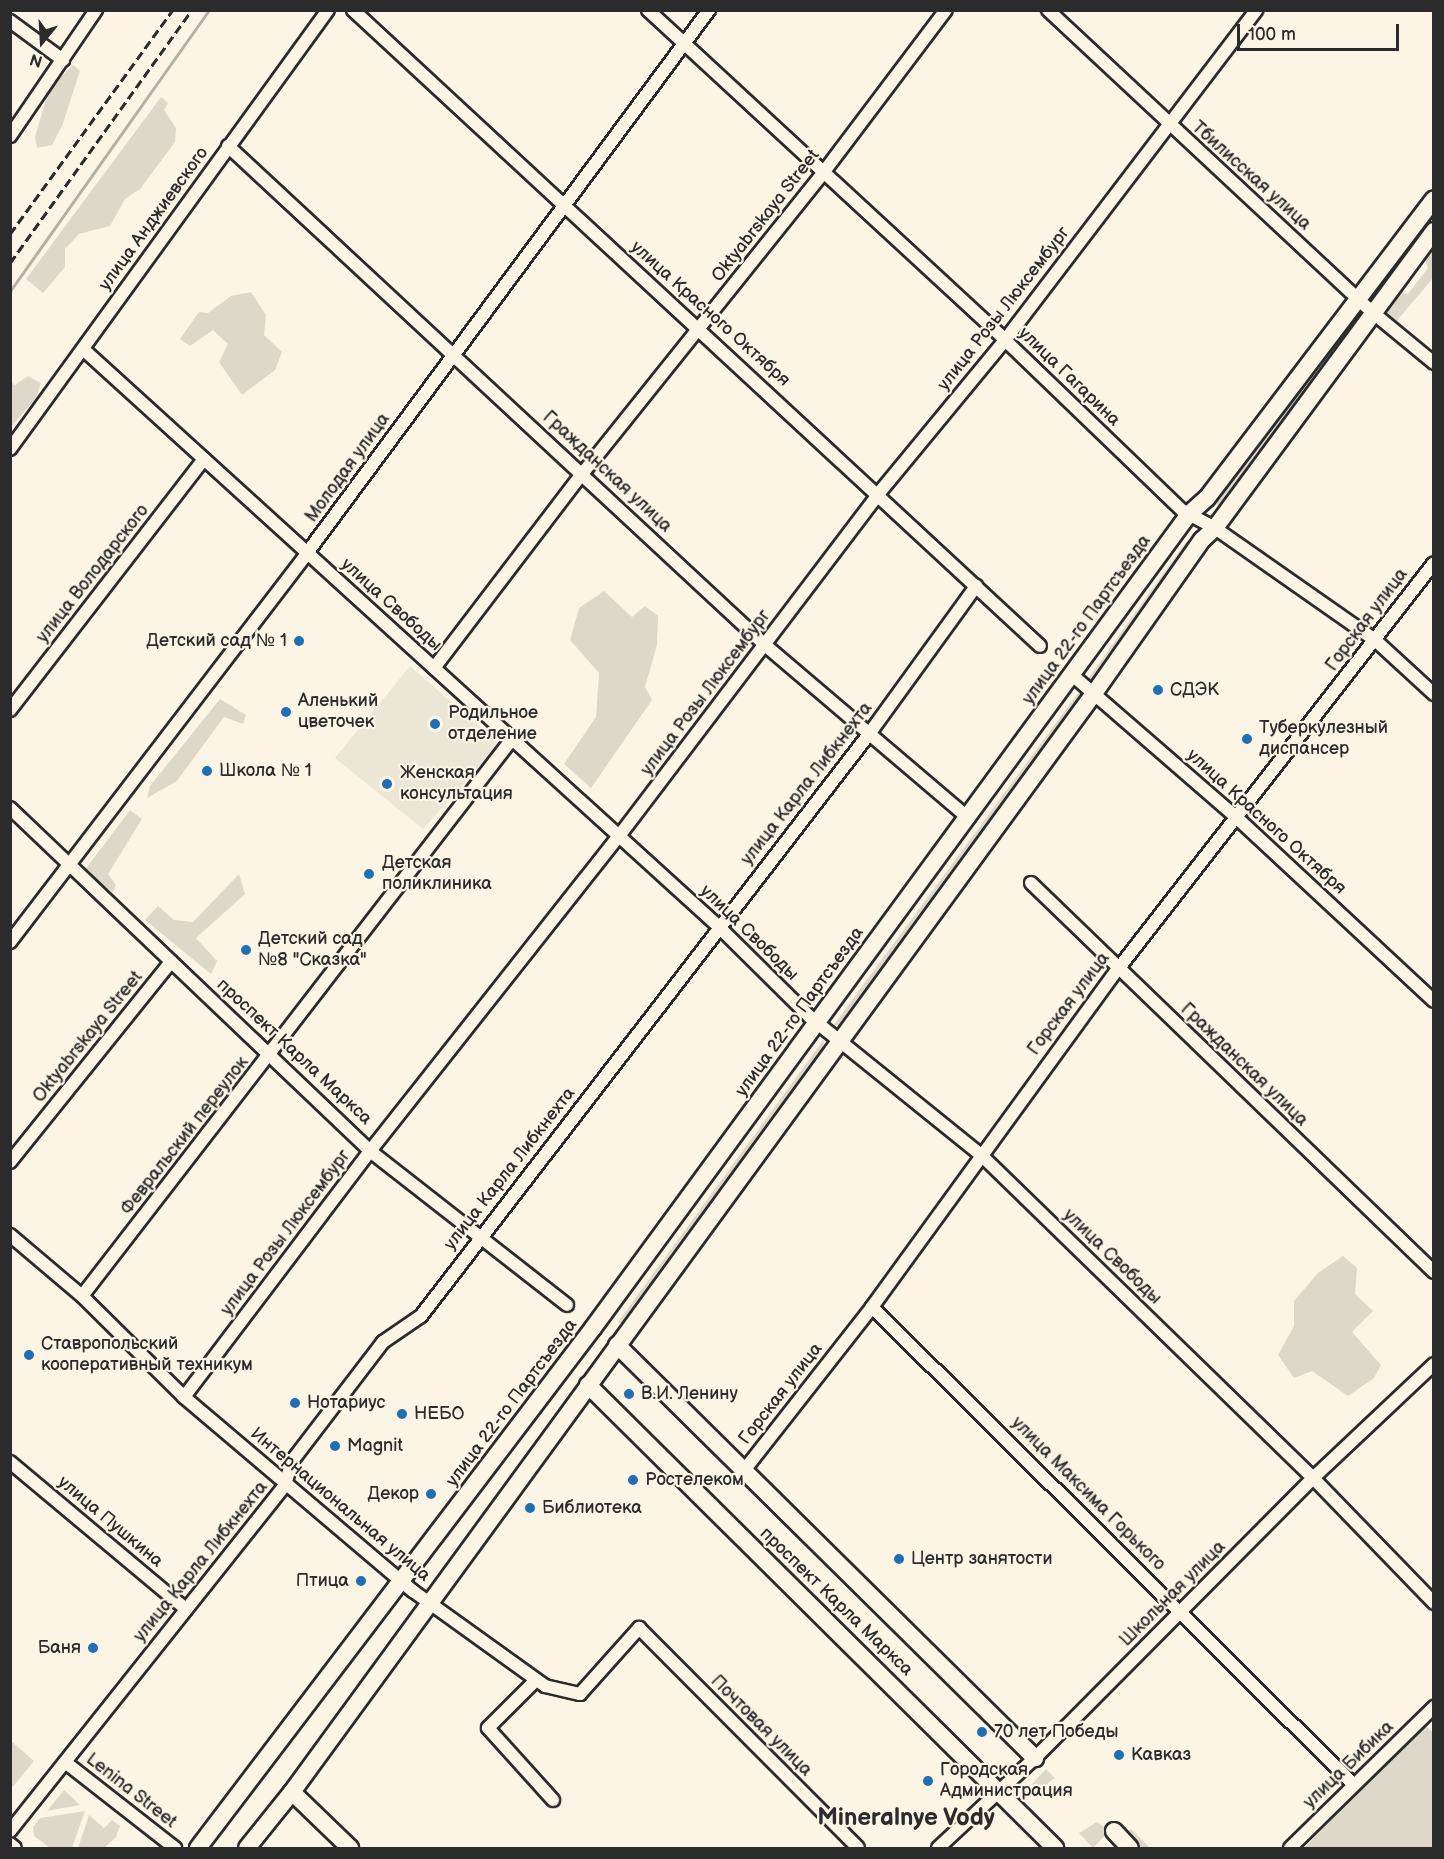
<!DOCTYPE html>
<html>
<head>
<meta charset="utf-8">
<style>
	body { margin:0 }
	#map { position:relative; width:1444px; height:1859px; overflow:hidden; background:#fcf5e5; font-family:"Balsamiq Sans",sans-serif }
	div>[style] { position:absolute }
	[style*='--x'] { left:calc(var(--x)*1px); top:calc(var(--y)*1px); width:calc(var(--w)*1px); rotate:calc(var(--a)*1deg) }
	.built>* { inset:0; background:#ece6d7 }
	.green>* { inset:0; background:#ded8ca }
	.stream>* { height:3px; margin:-1.5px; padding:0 1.5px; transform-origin:1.5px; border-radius:1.5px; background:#b4b0a5 }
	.roads { filter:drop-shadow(2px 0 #2b2b2b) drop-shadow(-2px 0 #2b2b2b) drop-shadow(0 2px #2b2b2b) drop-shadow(0 -2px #2b2b2b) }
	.street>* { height:12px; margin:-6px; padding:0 6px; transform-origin:6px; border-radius:6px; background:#fcf5e5 }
	.secondary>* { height:16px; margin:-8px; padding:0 8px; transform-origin:8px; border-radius:8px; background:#fcf5e5 }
	.rail>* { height:3px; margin-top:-1.5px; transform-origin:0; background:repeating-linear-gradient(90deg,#2b2b2b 0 9px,transparent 0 13.5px) }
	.dots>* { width:16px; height:16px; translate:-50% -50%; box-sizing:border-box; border:3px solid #fcf5e5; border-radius:50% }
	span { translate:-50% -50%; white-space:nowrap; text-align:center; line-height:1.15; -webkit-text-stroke:4.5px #fcf5e5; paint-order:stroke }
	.street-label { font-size:18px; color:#2b2b2b }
	.poi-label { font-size:18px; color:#2b2b2b }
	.right { translate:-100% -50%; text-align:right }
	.left { translate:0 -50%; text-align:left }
	.district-label { font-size:24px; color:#2b2b2b; font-weight:700 }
	.frame { position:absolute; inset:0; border:12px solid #2b2b2b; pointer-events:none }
	.north { position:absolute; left:12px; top:12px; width:60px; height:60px; -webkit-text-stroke:4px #fcf5e5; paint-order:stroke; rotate:198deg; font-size:16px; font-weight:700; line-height:24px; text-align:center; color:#2b2b2b }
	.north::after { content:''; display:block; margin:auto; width:21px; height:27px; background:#2b2b2b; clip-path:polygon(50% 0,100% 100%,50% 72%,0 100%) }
	.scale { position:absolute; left:1237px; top:24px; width:162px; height:27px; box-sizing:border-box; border:3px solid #2b2b2b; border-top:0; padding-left:8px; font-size:18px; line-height:21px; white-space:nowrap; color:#2b2b2b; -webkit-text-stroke:4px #fcf5e5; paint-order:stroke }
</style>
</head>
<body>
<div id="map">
	<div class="built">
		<i style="clip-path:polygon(410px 666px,499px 744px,423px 829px,335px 758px)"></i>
	</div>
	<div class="green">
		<i style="clip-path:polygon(73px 65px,80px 71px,62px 126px,52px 145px,37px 148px,35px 137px,49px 89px)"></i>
		<i style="clip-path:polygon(161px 97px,168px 103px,164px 110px,176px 128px,175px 142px,140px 189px,125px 199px,110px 226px,79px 234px,65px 249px,65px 267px,43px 293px,26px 279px)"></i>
		<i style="clip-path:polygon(1433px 209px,1433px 221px,1380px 288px,1377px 285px)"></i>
		<i style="clip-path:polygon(1433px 243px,1433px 278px,1395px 323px,1387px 315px,1389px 300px,1396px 291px,1408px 294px,1428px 268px,1424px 256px)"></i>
		<i style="clip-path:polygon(251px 292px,266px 315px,264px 335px,282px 352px,275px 370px,242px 395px,219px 362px,228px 344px,213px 330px,190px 346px,180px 339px,199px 312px,208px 313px,231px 296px)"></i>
		<i style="clip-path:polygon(1349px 322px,1354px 324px,1352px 331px,1221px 506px,1217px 505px,1217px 497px)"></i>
		<i style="clip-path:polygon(28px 376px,41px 383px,36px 398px,11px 427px,11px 382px,15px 385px)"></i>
		<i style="clip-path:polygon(1193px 539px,1091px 686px,1085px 683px,1186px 542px)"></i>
		<i style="clip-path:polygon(604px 591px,632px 617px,645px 606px,658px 616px,657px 645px,645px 687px,652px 700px,591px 788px,564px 764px,596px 717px,599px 673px,570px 640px,579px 608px)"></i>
		<i style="clip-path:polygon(1070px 684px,1075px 686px,828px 1023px,825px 1020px)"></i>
		<i style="clip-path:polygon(1081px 689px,1086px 692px,841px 1025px,833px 1026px)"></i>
		<i style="clip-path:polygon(220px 699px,246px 715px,243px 724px,224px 717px,177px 781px,147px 798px,150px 786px)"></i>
		<i style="clip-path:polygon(130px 810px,142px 819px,108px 874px,116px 885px,113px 892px,84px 871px)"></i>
		<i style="clip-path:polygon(239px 874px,245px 894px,196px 938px,217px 961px,211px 974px,145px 920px,158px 906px,174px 920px,193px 922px)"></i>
		<i style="clip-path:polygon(824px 1039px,823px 1052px,624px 1325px,618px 1322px)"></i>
		<i style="clip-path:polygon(1343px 1256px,1357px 1268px,1355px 1294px,1373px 1311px,1352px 1332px,1381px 1365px,1374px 1378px,1348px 1396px,1312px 1371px,1294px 1378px,1278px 1355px,1294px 1326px,1294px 1301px,1318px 1273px)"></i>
		<i style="clip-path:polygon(1425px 1725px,1433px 1733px,1433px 1848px,1304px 1848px)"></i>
		<i style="clip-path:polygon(11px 1741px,34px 1761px,11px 1789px)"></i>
		<i style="clip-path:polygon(1046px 1769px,1055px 1778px,1048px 1783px,1043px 1796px,1031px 1785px)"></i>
		<i style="clip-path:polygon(64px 1790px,80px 1805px,47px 1811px)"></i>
		<i style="clip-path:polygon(85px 1811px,72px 1848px,50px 1848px,34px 1836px,33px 1827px,40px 1818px)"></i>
		<i style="clip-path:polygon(89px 1815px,104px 1828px,112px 1820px,120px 1826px,116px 1837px,104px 1848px,78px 1848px)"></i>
		<i style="clip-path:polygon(1097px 1822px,1109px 1831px,1093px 1848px,1079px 1833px)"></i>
		<i style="clip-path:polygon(1126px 1830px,1132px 1830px,1150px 1848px,1133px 1848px,1124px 1831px)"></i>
	</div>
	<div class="stream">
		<i style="--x:10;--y:291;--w:344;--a:-54.7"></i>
	</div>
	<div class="roads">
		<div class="street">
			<i style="--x:353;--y:10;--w:936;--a:42.79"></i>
			<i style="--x:648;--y:10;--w:486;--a:42.7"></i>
			<i style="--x:1005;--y:340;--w:247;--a:43.9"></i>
			<i style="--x:1183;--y:511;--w:36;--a:28"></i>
			<i style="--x:1215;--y:528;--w:195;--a:35"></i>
			<i style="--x:1375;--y:640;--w:80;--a:42.5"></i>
			<i style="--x:1048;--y:10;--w:443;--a:43"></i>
			<i style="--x:1372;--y:312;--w:80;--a:39.4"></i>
			<i style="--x:10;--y:21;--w:66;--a:36.3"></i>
			<i style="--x:10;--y:136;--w:153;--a:-55.7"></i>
			<i style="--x:228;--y:146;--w:733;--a:42.9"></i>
			<i style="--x:765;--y:645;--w:267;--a:40.4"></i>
			<i style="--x:83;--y:349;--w:859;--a:42.26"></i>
			<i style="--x:719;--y:927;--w:128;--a:44.7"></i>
			<i style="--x:810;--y:1017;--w:218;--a:38.9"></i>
			<i style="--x:980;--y:1154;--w:465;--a:44.2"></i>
			<i style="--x:1313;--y:1478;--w:174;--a:45.9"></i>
			<i style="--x:10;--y:449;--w:542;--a:-54.08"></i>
			<i style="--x:434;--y:668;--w:244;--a:-52.7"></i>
			<i style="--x:582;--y:474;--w:386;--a:-51.3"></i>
			<i style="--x:823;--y:173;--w:204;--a:-53"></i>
			<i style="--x:1071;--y:674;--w:218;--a:40.9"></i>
			<i style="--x:1236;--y:817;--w:270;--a:42.9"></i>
			<i style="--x:10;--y:710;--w:317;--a:-52.3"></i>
			<i style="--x:10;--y:808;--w:497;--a:43.6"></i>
			<i style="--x:370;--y:1151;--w:250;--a:38"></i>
			<i style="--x:1031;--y:883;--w:560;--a:43.99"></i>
			<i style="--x:10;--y:942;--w:489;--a:-52.6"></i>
			<i style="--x:307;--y:553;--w:676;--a:-53.49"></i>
			<i style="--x:10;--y:1162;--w:257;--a:-51.2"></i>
			<i style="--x:10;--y:1235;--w:94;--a:40.3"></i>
			<i style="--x:82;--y:1296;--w:144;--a:44.7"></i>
			<i style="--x:184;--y:1397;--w:300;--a:40.3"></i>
			<i style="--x:413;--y:1591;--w:163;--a:35.7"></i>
			<i style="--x:545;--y:1686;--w:36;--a:13"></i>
			<i style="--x:580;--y:1694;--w:89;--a:-48.2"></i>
			<i style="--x:639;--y:1628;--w:310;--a:45.1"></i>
			<i style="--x:82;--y:1296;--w:704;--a:-52.33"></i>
			<i style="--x:872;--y:1307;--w:677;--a:44.76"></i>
			<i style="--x:184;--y:1397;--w:308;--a:-52.9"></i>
			<i style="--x:370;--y:1151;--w:402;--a:-51.7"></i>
			<i style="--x:619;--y:836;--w:430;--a:-52.8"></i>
			<i style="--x:879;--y:493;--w:198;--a:-50.5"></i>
			<i style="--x:1005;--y:340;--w:415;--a:-52.7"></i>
			<i style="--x:10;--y:1462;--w:229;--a:39.9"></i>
			<i style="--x:742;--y:1473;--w:211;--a:-51.9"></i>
			<i style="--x:872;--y:1307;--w:418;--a:-54"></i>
			<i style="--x:1118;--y:969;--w:514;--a:-52.11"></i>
			<i style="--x:536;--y:1680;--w:68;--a:135"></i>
			<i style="--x:488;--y:1728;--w:97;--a:47.9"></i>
			<i style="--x:65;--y:1762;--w:140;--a:38"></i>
			<i style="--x:10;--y:1831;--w:442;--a:-51.5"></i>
			<i style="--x:285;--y:1485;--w:25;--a:-74"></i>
			<i style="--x:292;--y:1461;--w:150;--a:-52.6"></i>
			<i style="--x:383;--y:1342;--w:46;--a:-34.4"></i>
			<i style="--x:421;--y:1316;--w:734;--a:-52.41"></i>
			<i style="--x:869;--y:734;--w:183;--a:-54.1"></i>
			<i style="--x:10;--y:1844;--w:6;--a:39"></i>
			<i style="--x:938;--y:1848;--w:132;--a:-42.9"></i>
			<i style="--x:1035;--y:1758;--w:395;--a:-45.2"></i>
			<i style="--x:1313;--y:1478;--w:166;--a:-43.3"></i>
			<i style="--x:1290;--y:1848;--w:202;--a:-44.4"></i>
		</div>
		<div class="secondary">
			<i style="--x:617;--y:1345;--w:588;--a:44.66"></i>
			<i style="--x:588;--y:1385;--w:658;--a:44.75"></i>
			<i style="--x:292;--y:1792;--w:81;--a:44"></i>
			<i style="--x:1114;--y:1831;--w:23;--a:47"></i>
			<i style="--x:198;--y:1848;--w:653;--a:-52.78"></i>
			<i style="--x:593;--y:1328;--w:1009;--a:-53.79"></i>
			<i style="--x:1189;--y:514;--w:24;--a:-42"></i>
			<i style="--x:1207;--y:498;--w:375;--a:-52.8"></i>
			<i style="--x:247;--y:1848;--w:72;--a:-51.2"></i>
			<i style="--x:292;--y:1792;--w:1362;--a:-53.87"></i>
			<i style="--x:1095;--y:692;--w:186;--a:-54.9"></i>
			<i style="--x:1202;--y:540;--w:18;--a:-43"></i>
			<i style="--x:1215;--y:528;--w:369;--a:-53.6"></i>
		</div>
	</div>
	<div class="rail">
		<i style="--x:10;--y:234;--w:277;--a:-54"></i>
		<i style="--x:10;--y:263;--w:312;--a:-54.3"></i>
	</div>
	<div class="dots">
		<i style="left:299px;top:641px;background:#1f6fb2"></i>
		<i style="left:1158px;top:690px;background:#1f6fb2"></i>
		<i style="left:286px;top:712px;background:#1f6fb2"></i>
		<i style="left:435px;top:724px;background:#1f6fb2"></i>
		<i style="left:1247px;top:739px;background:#1f6fb2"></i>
		<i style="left:207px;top:771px;background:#1f6fb2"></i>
		<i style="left:387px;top:784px;background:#1f6fb2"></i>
		<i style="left:369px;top:874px;background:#1f6fb2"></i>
		<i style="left:246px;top:950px;background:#1f6fb2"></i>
		<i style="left:29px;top:1355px;background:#1f6fb2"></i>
		<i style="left:629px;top:1394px;background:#1f6fb2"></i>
		<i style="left:295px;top:1403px;background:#1f6fb2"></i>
		<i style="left:402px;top:1414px;background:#1f6fb2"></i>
		<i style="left:335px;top:1446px;background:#1f6fb2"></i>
		<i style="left:633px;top:1480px;background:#1f6fb2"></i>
		<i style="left:431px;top:1494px;background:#1f6fb2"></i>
		<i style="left:530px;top:1508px;background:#1f6fb2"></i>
		<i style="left:899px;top:1559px;background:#1f6fb2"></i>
		<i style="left:361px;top:1581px;background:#1f6fb2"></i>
		<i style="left:93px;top:1648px;background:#1f6fb2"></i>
		<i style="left:982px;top:1732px;background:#1f6fb2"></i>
		<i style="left:1119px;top:1755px;background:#1f6fb2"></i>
		<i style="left:928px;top:1781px;background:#1f6fb2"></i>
	</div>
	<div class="street-label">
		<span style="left:1251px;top:176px;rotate:42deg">Тбилисская улица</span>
		<span style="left:766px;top:216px;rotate:-52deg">Oktyabrskaya Street</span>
		<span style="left:154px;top:219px;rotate:-54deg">улица Анджиевского</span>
		<span style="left:1004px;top:309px;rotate:-52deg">улица Розы Люксембург</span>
		<span style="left:710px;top:314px;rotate:42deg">улица Красного Октября</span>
		<span style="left:1069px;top:377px;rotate:44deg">улица Гагарина</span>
		<span style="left:348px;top:468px;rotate:-54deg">Молодая улица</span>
		<span style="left:607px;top:472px;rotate:43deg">Гражданская улица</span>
		<span style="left:93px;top:574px;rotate:-52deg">улица Володарского</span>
		<span style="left:391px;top:605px;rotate:42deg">улица Свободы</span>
		<span style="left:1087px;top:620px;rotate:-54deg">улица 22-го Партсъезда</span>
		<span style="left:1367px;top:620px;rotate:-53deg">Горская улица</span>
		<span style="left:706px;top:693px;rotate:-53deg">улица Розы Люксембург</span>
		<span style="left:807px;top:784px;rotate:-52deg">улица Карла Либкнехта</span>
		<span style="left:1266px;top:822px;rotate:42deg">улица Красного Октября</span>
		<span style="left:749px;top:933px;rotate:44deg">улица Свободы</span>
		<span style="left:1069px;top:1004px;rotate:-53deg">Горская улица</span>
		<span style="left:800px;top:1012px;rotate:-54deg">улица 22-го Партсъезда</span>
		<span style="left:88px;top:1037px;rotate:-51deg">Oktyabrskaya Street</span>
		<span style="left:294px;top:1052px;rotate:43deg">проспект Карла Маркса</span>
		<span style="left:1244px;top:1065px;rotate:44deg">Гражданская улица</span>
		<span style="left:185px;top:1136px;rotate:-52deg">Февральский переулок</span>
		<span style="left:510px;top:1169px;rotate:-52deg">улица Карла Либкнехта</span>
		<span style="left:286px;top:1233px;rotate:-53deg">улица Розы Люксембург</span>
		<span style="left:1112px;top:1257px;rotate:44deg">улица Свободы</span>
		<span style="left:781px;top:1394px;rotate:-52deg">Горская улица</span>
		<span style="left:512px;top:1403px;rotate:-53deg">улица 22-го Партсъезда</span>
		<span style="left:1088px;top:1494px;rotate:45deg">улица Максима Горького</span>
		<span style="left:340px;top:1505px;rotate:40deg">Интернациональная улица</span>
		<span style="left:110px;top:1522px;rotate:40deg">улица Пушкина</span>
		<span style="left:201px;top:1562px;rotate:-51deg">улица Карла Либкнехта</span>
		<span style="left:1173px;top:1594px;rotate:-45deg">Школьная улица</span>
		<span style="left:836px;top:1602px;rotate:44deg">проспект Карла Маркса</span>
		<span style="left:761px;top:1726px;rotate:45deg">Почтовая улица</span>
		<span style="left:1349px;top:1765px;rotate:-44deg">улица Бибика</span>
		<span style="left:131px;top:1791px;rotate:38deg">Lenina Street</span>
	</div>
	<div class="poi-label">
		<span class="right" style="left:287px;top:641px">Детский сад № 1</span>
		<span class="left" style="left:1170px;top:690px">СДЭК</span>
		<span class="left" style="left:298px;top:712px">Аленький<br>цветочек</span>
		<span class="left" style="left:448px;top:724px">Родильное<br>отделение</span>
		<span class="left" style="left:1259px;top:739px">Туберкулезный<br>диспансер</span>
		<span class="left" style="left:219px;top:771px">Школа № 1</span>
		<span class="left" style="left:400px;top:784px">Женская<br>консультация</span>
		<span class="left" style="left:382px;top:874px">Детская<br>поликлиника</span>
		<span class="left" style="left:258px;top:950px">Детский сад<br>№8 "Сказка"</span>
		<span class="left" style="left:41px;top:1355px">Ставропольский<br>кооперативный техникум</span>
		<span class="left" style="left:641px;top:1394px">В.И. Ленину</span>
		<span class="left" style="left:307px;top:1403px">Нотариус</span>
		<span class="left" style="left:414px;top:1414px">НЕБО</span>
		<span class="left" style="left:347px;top:1446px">Magnit</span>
		<span class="left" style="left:645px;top:1480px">Ростелеком</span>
		<span class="right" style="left:419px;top:1494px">Декор</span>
		<span class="left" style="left:542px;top:1508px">Библиотека</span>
		<span class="left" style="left:911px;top:1559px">Центр занятости</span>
		<span class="right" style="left:349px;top:1581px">Птица</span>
		<span class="right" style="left:81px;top:1648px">Баня</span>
		<span class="left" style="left:994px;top:1732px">70 лет Победы</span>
		<span class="left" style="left:1131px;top:1755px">Кавказ</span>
		<span class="left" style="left:940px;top:1781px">Городская<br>Администрация</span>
	</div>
	<div class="district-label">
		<span style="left:906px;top:1818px">Mineralnye Vody</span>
	</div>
	<div class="frame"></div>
	<div class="north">N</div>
	<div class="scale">100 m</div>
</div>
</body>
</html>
